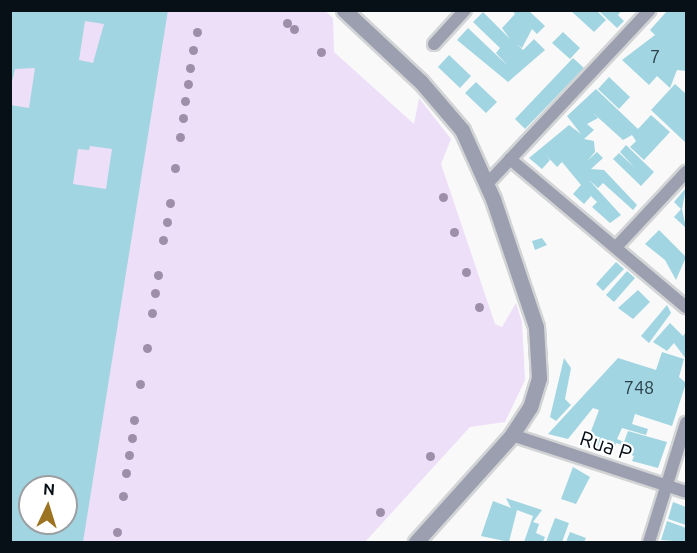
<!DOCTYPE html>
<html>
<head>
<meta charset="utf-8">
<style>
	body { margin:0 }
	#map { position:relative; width:697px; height:553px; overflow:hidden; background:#f9f9f9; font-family:Ubuntu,sans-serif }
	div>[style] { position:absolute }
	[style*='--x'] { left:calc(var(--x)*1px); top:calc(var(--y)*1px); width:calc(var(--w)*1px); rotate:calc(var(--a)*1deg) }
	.green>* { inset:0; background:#eddff7 }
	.building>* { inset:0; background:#a0d5e1 }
	.roads { filter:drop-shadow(2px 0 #d2d4d5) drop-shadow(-2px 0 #d2d4d5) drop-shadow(0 2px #d2d4d5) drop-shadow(0 -2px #d2d4d5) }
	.minor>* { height:12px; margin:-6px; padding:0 6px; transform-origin:6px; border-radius:6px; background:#9c9fb0 }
	.tertiary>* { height:15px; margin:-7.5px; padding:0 7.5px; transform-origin:7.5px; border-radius:7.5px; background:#9c9fb0 }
	.trees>* { width:9px; height:9px; margin:-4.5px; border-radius:50%; background:#9f8ea9 }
	span { translate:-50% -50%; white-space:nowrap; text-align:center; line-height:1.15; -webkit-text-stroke:4.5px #fff; paint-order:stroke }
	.number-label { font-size:18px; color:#2d404a }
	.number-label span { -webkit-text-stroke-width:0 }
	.street-label { font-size:21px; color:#070f17 }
	.frame { position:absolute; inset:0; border:12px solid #070f17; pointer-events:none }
	.north { position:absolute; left:18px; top:475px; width:60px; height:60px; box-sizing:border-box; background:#fff; border:2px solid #9c9fa2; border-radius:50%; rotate:4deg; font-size:16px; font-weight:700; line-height:24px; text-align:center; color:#070f17 }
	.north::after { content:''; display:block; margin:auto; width:21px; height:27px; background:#9c7320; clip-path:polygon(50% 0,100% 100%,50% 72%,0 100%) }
</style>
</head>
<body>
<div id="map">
	<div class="green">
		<i style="clip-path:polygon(evenodd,10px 11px,325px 11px,333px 18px,334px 52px,414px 124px,419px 98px,451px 139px,441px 164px,495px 324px,502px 327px,516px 303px,522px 322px,525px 380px,505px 422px,470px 427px,365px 542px,11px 542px,10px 11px,30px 487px,66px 487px,66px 523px,30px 523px,30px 487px)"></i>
	</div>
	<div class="building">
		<i style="clip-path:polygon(evenodd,10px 10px,168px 10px,83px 542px,10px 542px,10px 105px,29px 108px,35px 68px,15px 69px,10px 90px,10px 10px,85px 21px,104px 24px,93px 63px,79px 60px,85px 21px,10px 10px,90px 146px,112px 149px,106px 189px,73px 184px,78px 149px,89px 150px,90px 146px,10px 10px,30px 487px,66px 487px,66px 523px,30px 523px,30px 487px)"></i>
		<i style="clip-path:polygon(512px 10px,528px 10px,545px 26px,537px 34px,532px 29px,522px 48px,517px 44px,523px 50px,534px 39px,545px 50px,508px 82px,457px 40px,468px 28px,508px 66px,496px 53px,500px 48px,473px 22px,483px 12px,510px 39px,502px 28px,515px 14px)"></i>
		<i style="clip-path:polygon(570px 10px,596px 10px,606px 20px,594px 32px)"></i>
		<i style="clip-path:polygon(598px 10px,622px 10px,618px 15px,624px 21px,617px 28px)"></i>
		<i style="clip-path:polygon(668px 10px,686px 10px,686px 71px,677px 70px,670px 88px,657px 76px,649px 85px,622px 60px,655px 35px,650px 30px)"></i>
		<i style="clip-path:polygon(563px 32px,580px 48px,570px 59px,552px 43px)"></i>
		<i style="clip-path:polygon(449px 55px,471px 76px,460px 88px,438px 67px)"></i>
		<i style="clip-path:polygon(573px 58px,584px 68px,525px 129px,515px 119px)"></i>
		<i style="clip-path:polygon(609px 77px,630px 97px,619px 109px,598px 89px)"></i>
		<i style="clip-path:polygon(476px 82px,497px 102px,486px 113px,465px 93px)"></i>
		<i style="clip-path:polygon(675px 84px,686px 94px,686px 143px,651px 110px)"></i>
		<i style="clip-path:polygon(596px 89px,638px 129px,651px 115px,670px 132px,644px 160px,630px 147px,636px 141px,632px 135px,623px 140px,593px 113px,598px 118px,587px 124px,594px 130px,584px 139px,594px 141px,595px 152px,587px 161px,597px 152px,603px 158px,591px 169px,604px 170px,637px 205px,633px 210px,603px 183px,598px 188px,589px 180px,621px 215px,610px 223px,592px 207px,597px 202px,591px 196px,584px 204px,573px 194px,581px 185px,562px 162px,557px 167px,544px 153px,550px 160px,542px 169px,529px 158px,569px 125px,581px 134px,567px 116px)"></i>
		<i style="clip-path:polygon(626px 145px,654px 172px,641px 186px,613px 159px,619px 153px,635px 168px,620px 152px)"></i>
		<i style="clip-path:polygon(686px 188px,682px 209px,686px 228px,674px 217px,681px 209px,674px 202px)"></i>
		<i style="clip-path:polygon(659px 230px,686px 257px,676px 280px,665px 260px,645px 244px)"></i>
		<i style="clip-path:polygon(542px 238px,547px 245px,535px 250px,532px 241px)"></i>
		<i style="clip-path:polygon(616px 262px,624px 269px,603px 291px,596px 284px)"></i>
		<i style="clip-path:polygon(627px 271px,635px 278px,614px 302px,606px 295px)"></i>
		<i style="clip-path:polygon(638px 290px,650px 302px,633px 319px,618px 308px)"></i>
		<i style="clip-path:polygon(667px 305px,671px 313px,649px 343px,641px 336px)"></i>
		<i style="clip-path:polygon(670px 323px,683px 336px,686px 332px,686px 359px,674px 343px,667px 351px,653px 342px)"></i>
		<i style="clip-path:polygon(662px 352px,684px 359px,679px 377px,686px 383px,672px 426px,635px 414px,632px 424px,648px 429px,646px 435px,622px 428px,617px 439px,624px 442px,628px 431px,667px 442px,658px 468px,632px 461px,634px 456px,620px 451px,622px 445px,616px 443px,612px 455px,585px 447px,599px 410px,593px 408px,568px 439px,548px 434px,618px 358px,656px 370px)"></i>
		<i style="clip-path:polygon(564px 358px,571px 368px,565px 399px,571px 405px,556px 421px,550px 417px)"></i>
		<i style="clip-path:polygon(573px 467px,590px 477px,576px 504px,561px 499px)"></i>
		<i style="clip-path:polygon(506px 498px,542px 510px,533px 522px,539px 524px,536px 533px,545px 537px,543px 542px,524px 542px,533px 516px,517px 510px,509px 542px,481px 536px,493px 501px,511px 508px)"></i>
		<i style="clip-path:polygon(673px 502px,686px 507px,686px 525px,668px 519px)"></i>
		<i style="clip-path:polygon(555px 518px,569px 523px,562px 542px,546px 542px)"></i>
		<i style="clip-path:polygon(667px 521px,686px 528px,686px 542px,661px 540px)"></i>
		<i style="clip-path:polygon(570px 532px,586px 538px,584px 542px,566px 542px)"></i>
	</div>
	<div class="roads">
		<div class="minor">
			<i style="--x:434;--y:44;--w:46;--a:-47.6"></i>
			<i style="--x:510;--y:159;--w:230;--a:40.1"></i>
			<i style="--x:487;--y:184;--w:238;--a:-46.9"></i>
			<i style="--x:618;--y:245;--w:100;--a:-47"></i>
			<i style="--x:512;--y:435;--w:183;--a:18.1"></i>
			<i style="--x:649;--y:542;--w:125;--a:-72.7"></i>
		</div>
		<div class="tertiary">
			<i style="--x:344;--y:10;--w:105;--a:43.1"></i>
			<i style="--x:421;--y:82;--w:63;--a:49.5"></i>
			<i style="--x:462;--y:130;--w:76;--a:65.8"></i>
			<i style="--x:493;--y:199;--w:135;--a:71.4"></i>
			<i style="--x:536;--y:327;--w:51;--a:86.6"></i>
			<i style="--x:539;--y:378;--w:30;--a:107"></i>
			<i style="--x:530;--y:407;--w:33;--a:123"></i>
			<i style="--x:512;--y:435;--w:144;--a:131.9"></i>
		</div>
	</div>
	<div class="trees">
		<i style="left:287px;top:23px"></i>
		<i style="left:294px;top:29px"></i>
		<i style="left:197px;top:32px"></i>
		<i style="left:193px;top:50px"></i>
		<i style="left:321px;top:52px"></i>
		<i style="left:190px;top:68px"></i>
		<i style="left:188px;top:84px"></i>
		<i style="left:185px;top:101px"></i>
		<i style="left:183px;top:118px"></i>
		<i style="left:180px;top:137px"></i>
		<i style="left:175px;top:168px"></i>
		<i style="left:443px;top:197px"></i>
		<i style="left:170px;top:203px"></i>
		<i style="left:167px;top:222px"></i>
		<i style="left:454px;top:232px"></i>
		<i style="left:163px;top:240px"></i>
		<i style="left:466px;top:272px"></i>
		<i style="left:158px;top:275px"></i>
		<i style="left:155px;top:293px"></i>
		<i style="left:479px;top:307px"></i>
		<i style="left:152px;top:313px"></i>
		<i style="left:147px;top:348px"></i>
		<i style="left:140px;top:384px"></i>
		<i style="left:134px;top:420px"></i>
		<i style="left:132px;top:438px"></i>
		<i style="left:129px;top:455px"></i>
		<i style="left:430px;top:456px"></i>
		<i style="left:126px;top:473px"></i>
		<i style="left:123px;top:496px"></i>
		<i style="left:380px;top:512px"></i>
		<i style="left:117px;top:532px"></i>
	</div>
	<div class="number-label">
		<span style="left:655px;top:56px">7</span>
		<span style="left:639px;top:387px">748</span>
	</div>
	<div class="street-label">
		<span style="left:606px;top:445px;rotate:18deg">Rua P</span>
	</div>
	<div class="frame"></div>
	<div class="north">N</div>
</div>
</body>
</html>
